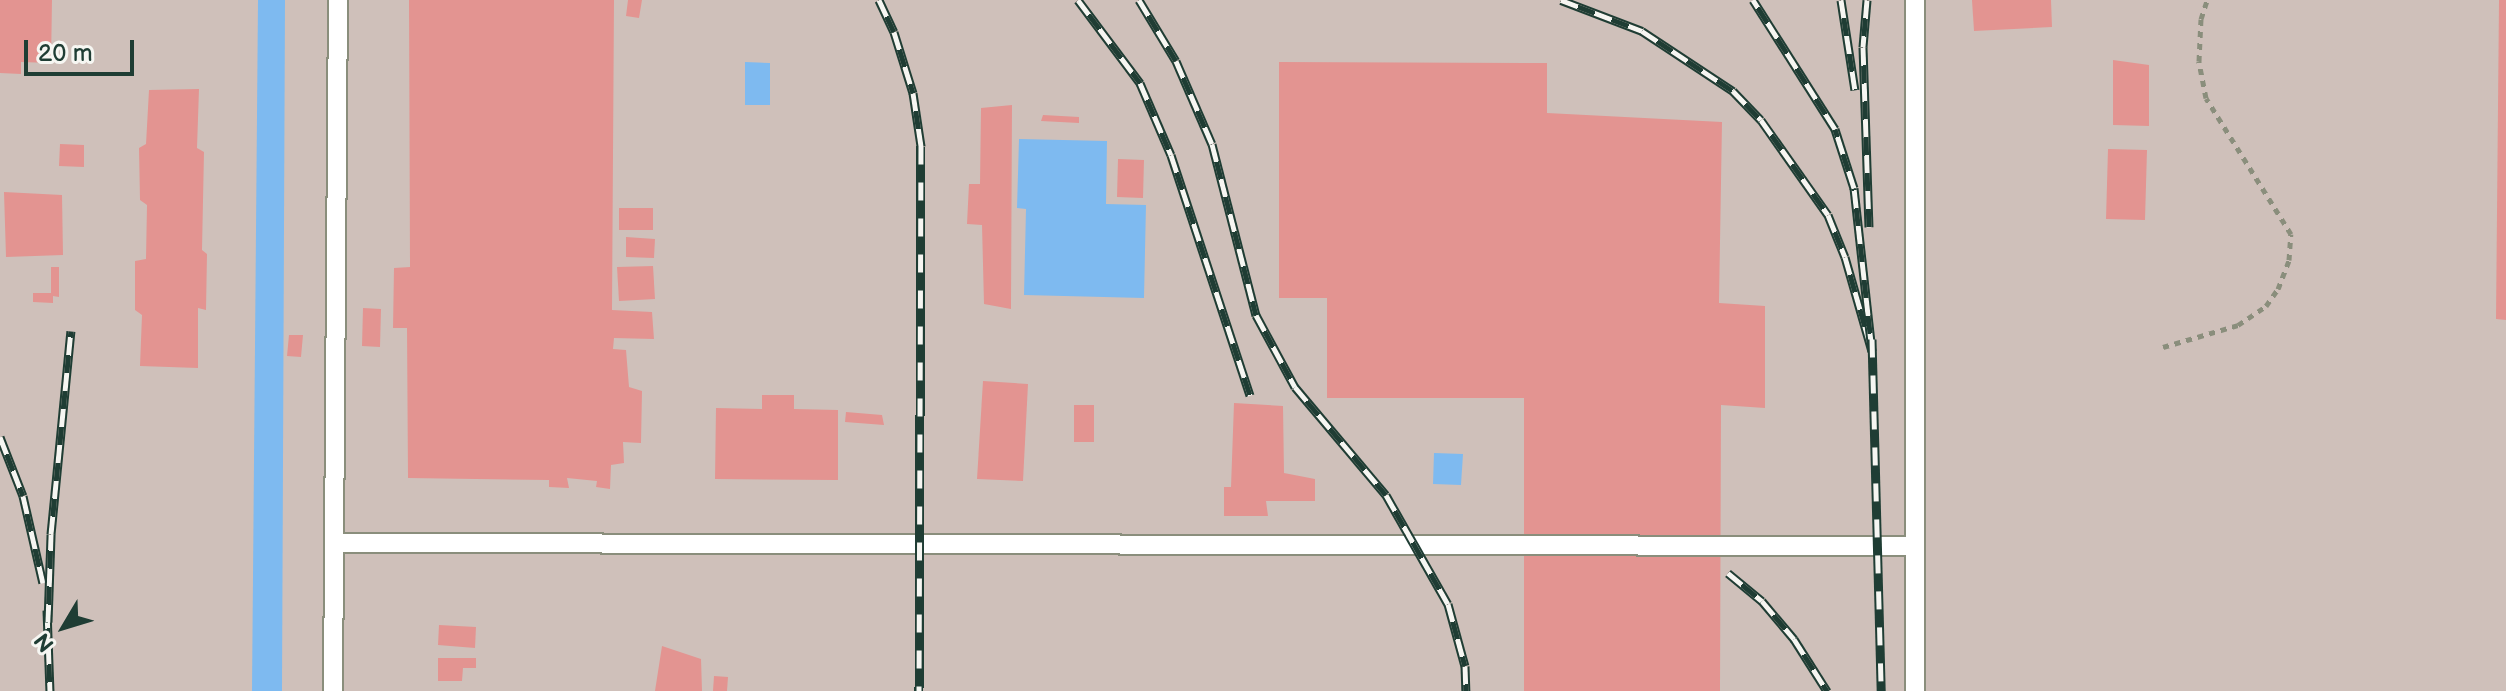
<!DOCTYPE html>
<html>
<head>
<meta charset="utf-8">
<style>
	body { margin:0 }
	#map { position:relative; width:2506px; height:691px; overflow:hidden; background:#f4dec4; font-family:"Balsamiq Sans",sans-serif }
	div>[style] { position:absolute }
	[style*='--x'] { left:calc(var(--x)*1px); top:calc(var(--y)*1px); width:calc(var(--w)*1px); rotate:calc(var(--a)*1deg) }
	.industrial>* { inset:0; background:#cfc0ba }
	.water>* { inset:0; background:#7ebaf0 }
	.building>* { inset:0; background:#e39491 }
	.path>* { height:5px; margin-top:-2.5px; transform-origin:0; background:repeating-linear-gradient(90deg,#8a8e7c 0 6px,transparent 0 12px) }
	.roads { filter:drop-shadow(2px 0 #8a8e7c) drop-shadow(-2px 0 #8a8e7c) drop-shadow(0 2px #8a8e7c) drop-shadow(0 -2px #8a8e7c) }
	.lane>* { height:18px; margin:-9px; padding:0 9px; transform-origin:9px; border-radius:9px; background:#fff }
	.rail>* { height:9px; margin-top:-4.5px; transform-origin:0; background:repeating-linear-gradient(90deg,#f6f6f2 0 18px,#1f3d34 0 36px); box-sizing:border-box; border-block:2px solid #1f3d34 }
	span { translate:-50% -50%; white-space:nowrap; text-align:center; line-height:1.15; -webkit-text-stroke:6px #f6f6f2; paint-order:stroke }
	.north { position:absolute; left:24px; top:587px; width:80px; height:80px; -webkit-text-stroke:6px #f6f6f2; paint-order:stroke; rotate:232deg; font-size:22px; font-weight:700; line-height:32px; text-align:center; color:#1f3d34 }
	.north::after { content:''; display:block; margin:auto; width:28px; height:36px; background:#1f3d34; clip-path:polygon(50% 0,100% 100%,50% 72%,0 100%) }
	.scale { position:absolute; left:24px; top:40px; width:110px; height:36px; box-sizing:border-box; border:4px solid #1f3d34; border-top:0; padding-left:10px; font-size:24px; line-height:28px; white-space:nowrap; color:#1f3d34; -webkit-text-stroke:6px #f6f6f2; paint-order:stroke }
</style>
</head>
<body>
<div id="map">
	<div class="industrial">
		<i style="clip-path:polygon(0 0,2506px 0,2506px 691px,0 691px)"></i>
	</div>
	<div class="water">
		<i style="clip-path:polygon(258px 0,285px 0,282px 691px,252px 691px)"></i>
		<i style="clip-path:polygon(745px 62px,770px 63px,770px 105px,745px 105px)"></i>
		<i style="clip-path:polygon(1019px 139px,1107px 141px,1106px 204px,1146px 205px,1144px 298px,1024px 295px,1026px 209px,1017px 208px)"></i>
		<i style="clip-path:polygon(1434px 453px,1463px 454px,1461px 485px,1433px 484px)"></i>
	</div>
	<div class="building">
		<i style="clip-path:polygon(0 0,52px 0,51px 63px,21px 62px,21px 74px,0 73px)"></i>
		<i style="clip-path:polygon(409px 0,614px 0,612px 310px,652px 312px,654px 339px,614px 338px,613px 349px,626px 350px,629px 387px,642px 391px,641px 443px,623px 442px,624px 463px,611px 465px,610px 489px,596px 487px,597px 481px,567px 478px,569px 488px,549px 487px,549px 480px,408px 478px,407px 328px,393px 328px,394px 268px,410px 267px)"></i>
		<i style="clip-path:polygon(628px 0,642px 0,639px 18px,626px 16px)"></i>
		<i style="clip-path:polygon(1972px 0,2051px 0,2052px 27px,1974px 31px)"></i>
		<i style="clip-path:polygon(2499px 0,2506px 0,2506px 320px,2496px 319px)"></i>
		<i style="clip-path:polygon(2113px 60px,2149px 65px,2149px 126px,2113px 125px)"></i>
		<i style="clip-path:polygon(1279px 62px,1547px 63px,1547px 113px,1722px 122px,1719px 303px,1765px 306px,1765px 408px,1721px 405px,1720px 691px,1524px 691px,1524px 398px,1327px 398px,1327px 298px,1279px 298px)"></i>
		<i style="clip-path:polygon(199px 89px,197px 148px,204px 152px,202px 250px,207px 254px,206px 310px,198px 308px,198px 368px,140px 366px,142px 315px,135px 310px,135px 261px,146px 259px,147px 205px,140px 200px,139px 148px,146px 144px,149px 90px)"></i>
		<i style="clip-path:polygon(1012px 105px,1011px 309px,984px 304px,982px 225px,967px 224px,969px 184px,980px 184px,981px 108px)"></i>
		<i style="clip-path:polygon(1043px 115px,1079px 117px,1079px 123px,1041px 121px)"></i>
		<i style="clip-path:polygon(60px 144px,84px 145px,84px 167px,59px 166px)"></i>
		<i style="clip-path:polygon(2108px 149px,2147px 150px,2145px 220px,2106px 219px)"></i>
		<i style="clip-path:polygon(1118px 159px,1144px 160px,1143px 198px,1117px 197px)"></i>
		<i style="clip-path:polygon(4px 192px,62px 195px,63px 255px,6px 257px)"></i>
		<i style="clip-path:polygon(619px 208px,653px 208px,653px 230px,619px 230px)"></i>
		<i style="clip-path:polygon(626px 237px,655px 239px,654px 258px,626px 257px)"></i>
		<i style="clip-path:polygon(653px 266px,655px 299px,619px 301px,617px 267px)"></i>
		<i style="clip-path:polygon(51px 267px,59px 267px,59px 297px,53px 296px,53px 303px,33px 302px,33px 293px,51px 293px)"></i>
		<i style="clip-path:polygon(363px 308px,381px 309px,380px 347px,362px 346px)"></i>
		<i style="clip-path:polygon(289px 335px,303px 335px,301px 357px,287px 356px)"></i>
		<i style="clip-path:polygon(983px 381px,1028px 384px,1023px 481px,977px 479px)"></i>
		<i style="clip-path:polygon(762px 395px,794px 395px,794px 409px,838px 410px,838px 480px,715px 479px,716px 408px,762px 409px)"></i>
		<i style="clip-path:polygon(1234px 403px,1283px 406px,1284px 473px,1315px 479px,1315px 501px,1266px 501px,1268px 516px,1224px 516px,1224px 487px,1231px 487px)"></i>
		<i style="clip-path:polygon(1074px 405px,1094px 405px,1094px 442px,1074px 442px)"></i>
		<i style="clip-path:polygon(846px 412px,882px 415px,884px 425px,845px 422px)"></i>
		<i style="clip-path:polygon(439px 625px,476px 627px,475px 648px,438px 645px)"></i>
		<i style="clip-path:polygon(662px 646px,701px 659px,702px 691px,655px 691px)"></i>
		<i style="clip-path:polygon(438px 658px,476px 658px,476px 668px,463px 668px,462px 681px,438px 681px)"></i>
		<i style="clip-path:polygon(714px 676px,728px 677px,727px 691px,713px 691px)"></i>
	</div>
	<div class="path">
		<i style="--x:2163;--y:347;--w:78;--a:-16.3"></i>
		<i style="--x:2238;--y:325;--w:34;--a:-34"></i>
		<i style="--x:2266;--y:306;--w:21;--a:-55"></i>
		<i style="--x:2278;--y:289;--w:31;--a:-69"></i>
		<i style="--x:2289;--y:260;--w:26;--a:-86"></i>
		<i style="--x:2291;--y:234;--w:160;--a:-122"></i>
		<i style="--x:2206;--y:98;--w:38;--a:-101"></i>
		<i style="--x:2199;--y:61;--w:42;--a:-87.3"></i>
		<i style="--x:2201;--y:19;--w:20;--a:-72"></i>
	</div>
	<div class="roads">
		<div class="lane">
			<i style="--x:335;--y:543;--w:1579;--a:0.11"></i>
			<i style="--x:333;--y:691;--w:691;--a:-89.59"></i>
			<i style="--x:1915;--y:691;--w:691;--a:-90"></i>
		</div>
	</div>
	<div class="rail">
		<i style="--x:879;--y:0;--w:35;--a:65"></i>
		<i style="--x:894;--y:32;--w:64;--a:72.7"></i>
		<i style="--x:913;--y:93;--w:54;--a:81.4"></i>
		<i style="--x:921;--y:146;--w:545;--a:90.21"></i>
		<i style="--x:1078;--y:0;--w:104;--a:53.2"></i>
		<i style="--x:1140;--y:83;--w:78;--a:66.7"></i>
		<i style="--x:1171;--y:155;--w:253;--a:71.8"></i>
		<i style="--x:1139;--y:0;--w:71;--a:58.8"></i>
		<i style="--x:1176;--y:61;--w:90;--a:66.6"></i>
		<i style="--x:1212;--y:144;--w:177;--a:75.6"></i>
		<i style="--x:1256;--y:315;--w:82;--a:61.6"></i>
		<i style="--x:1295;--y:387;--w:141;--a:49.9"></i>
		<i style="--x:1386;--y:495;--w:125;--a:60.4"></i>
		<i style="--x:1448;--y:604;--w:64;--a:74.7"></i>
		<i style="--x:1465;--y:666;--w:25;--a:88"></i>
		<i style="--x:1561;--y:0;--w:87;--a:20.9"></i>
		<i style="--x:1642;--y:31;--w:109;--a:33.4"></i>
		<i style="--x:1733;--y:91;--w:40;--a:46"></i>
		<i style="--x:1761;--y:120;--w:116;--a:54.8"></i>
		<i style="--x:1828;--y:215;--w:45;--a:68"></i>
		<i style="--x:1845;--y:257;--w:98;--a:74"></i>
		<i style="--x:1872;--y:351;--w:164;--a:-96.3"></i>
		<i style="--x:1854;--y:188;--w:62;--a:-107.9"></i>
		<i style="--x:1835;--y:129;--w:153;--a:-122.4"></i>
		<i style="--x:1841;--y:0;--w:91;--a:81.2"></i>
		<i style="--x:1867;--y:0;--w:47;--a:94.9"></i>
		<i style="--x:1863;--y:47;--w:180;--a:88.1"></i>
		<i style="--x:1872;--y:339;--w:352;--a:88.5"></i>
		<i style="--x:0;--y:437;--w:63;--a:68.7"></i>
		<i style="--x:23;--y:496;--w:89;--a:77.1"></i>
		<i style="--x:1728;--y:573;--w:44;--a:39.5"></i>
		<i style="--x:1762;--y:601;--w:50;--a:49.9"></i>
		<i style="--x:1794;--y:639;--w:62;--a:57.6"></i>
		<i style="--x:47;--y:610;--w:81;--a:87.9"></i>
		<i style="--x:48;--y:622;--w:88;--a:-88"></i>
		<i style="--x:51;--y:534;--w:204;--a:-84.4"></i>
	</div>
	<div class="north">N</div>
	<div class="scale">20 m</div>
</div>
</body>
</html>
